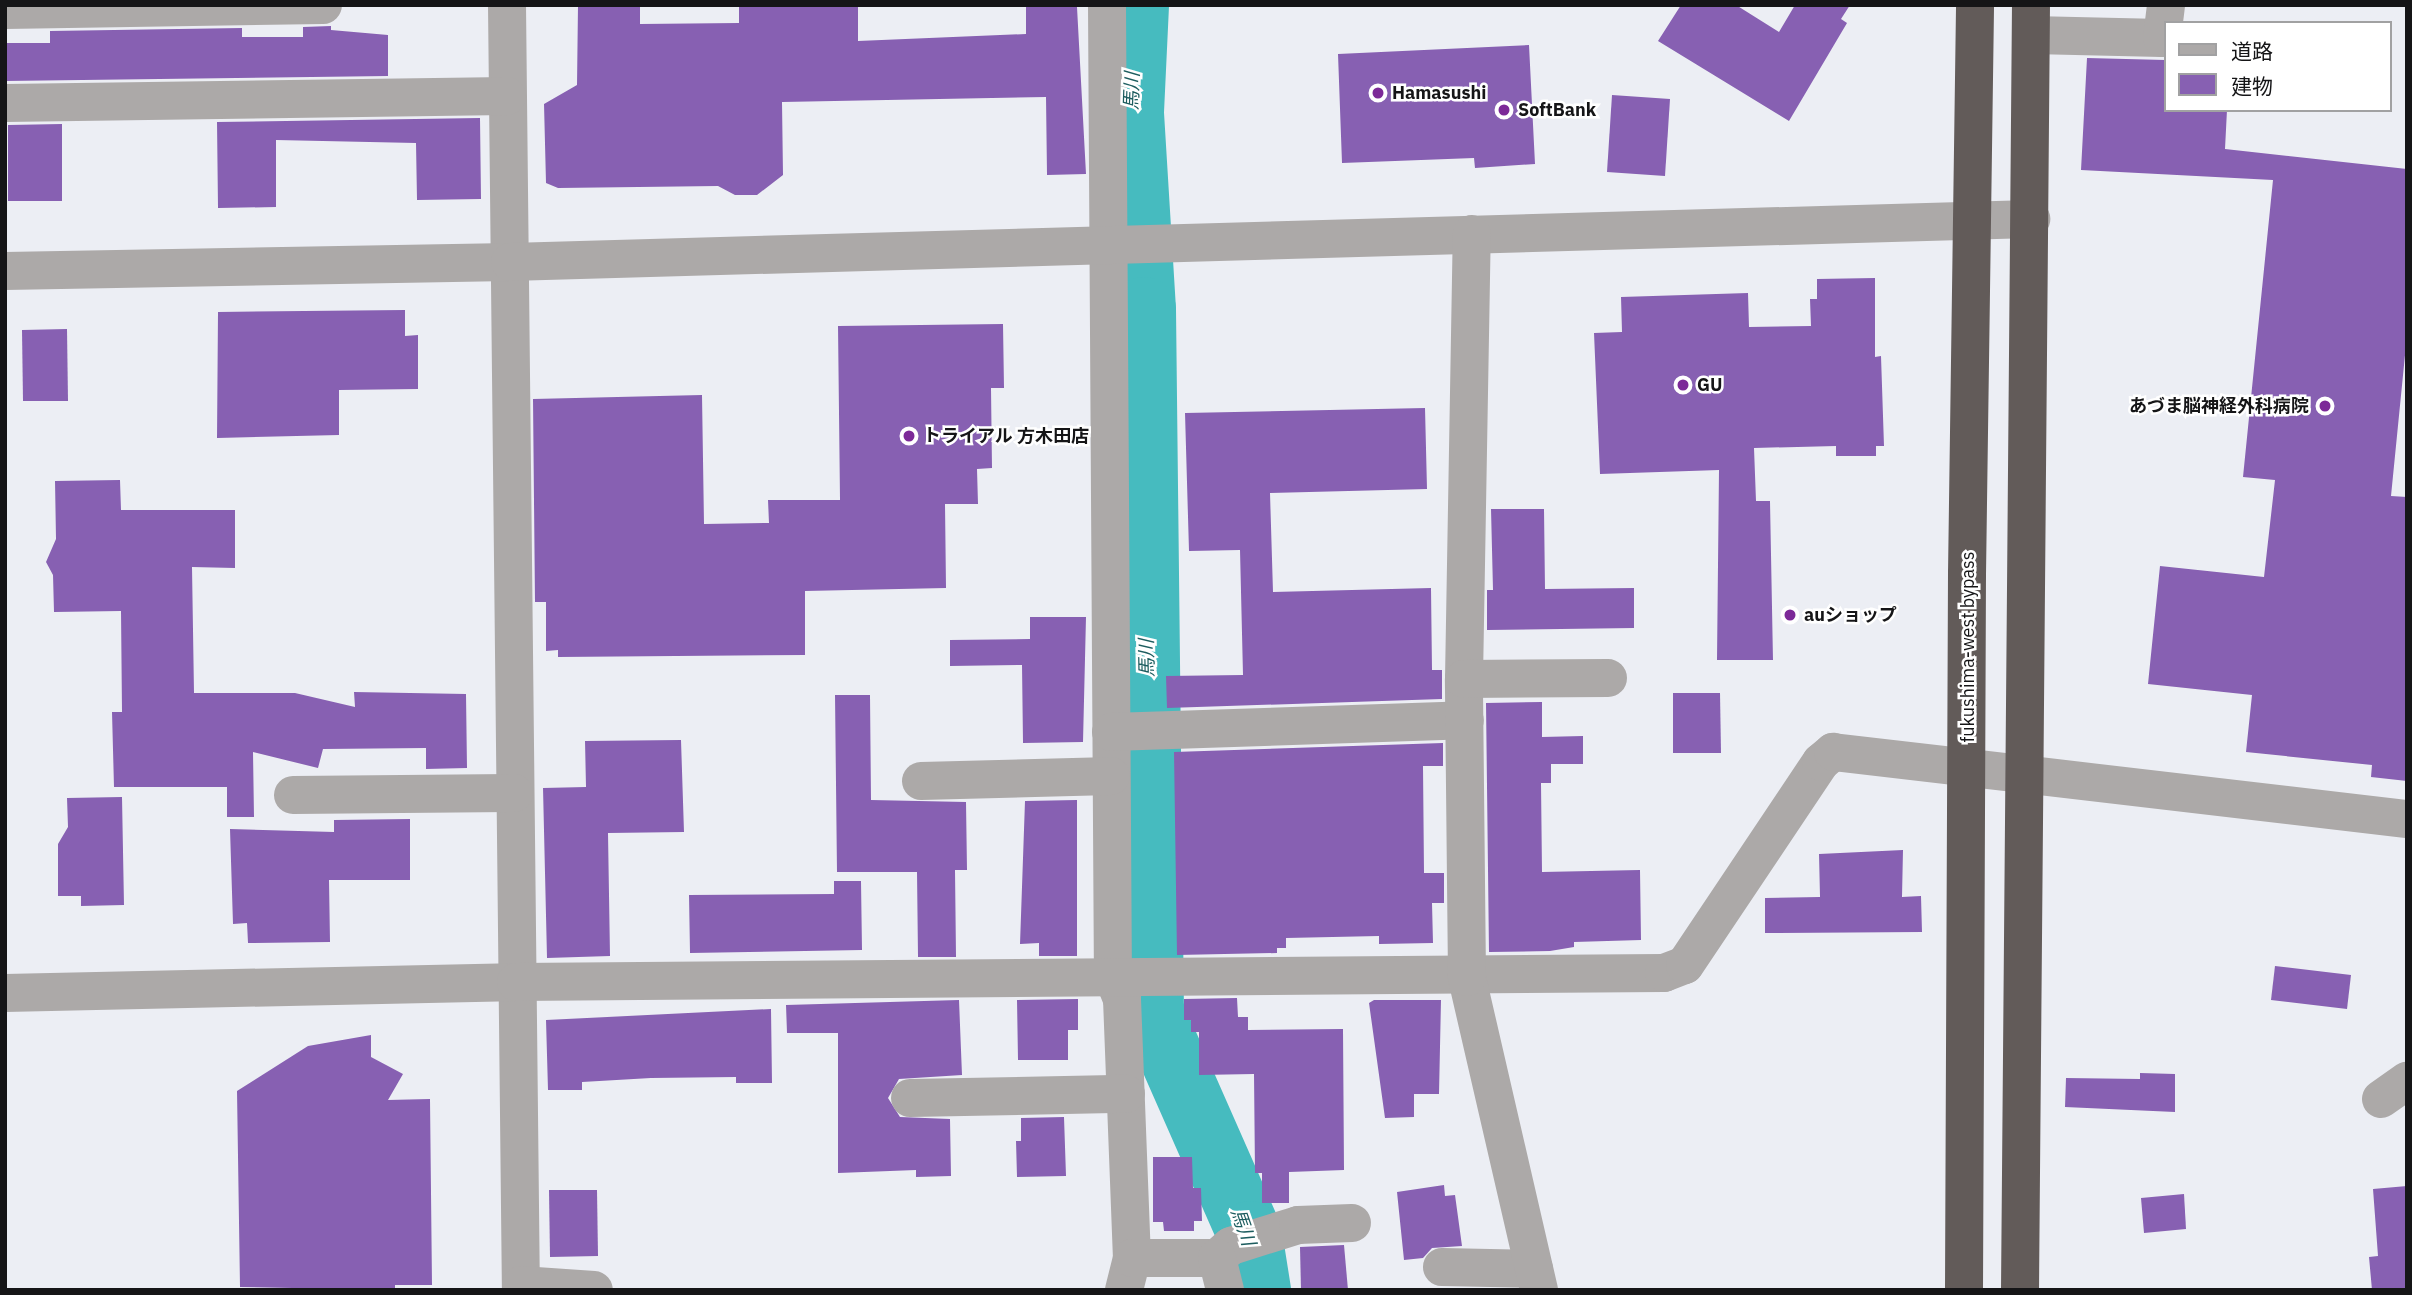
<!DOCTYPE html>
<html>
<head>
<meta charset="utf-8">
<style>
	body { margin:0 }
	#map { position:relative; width:2412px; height:1295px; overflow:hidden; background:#eceef4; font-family:"IBM Plex Sans","Noto Sans JP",sans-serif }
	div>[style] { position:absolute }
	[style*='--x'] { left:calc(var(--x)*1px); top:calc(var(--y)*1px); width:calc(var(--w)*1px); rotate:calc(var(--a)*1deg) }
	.river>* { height:65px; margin:-32.5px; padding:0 32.5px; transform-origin:32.5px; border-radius:32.5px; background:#46bbbf }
	.building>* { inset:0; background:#8760b2 }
	.minor>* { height:38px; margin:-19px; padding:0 19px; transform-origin:19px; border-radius:19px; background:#aca9a8 }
	.highway>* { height:38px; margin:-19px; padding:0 19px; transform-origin:19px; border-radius:19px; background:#625b59 }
	.dots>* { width:19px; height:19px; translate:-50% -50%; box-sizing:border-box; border:4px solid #fff; border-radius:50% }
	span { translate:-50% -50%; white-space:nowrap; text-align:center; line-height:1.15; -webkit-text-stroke:5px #fff; paint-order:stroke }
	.poi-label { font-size:18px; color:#151517; font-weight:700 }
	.left { translate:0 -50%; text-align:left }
	.right { translate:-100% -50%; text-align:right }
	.street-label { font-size:18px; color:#151517 }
	.water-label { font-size:19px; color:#1d5d5f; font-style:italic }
	.frame { position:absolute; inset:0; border:7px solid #151517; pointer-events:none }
	.legend { position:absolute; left:2164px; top:21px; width:228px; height:91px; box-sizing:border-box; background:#fff; border:2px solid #a1a1a2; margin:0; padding:9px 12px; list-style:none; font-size:21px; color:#151517 }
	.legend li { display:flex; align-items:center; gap:14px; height:35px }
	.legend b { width:35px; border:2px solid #a1a1a2 }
</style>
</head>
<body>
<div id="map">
	<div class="river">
		<i style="--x:1136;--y:5;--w:108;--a:92.7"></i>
		<i style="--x:1131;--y:113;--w:196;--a:86.5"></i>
		<i style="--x:1143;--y:309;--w:702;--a:89.35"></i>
		<i style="--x:1151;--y:1011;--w:243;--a:66.2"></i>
		<i style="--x:1249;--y:1233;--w:58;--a:81"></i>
	</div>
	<div class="building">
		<i style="clip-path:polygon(578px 5px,640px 5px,640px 24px,739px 23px,739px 5px,858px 5px,858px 41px,1026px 34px,1026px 5px,1077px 7px,1086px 174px,1047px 175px,1046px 97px,782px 102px,783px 175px,757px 195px,735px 195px,718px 186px,558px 188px,546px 183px,544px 104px,577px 85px)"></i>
		<i style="clip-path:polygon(1681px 5px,1736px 5px,1779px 32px,1795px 5px,1850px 5px,1841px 19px,1847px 23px,1789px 121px,1658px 41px)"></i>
		<i style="clip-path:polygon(331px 26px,331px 30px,388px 35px,388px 76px,5px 81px,5px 43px,50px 43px,50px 31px,242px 28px,242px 37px,303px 37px,303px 27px)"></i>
		<i style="clip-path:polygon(1529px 45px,1535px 164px,1475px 168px,1474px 158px,1342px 163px,1338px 54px)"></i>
		<i style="clip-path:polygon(2087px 58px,2165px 60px,2165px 110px,2227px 110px,2225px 149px,2407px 169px,2407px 335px,2391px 496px,2407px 497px,2407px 781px,2371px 777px,2372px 765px,2246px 752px,2252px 695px,2148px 684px,2160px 566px,2264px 577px,2275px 480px,2243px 477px,2273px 180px,2081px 170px)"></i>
		<i style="clip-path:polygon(1612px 95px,1670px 99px,1665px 176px,1607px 172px)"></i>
		<i style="clip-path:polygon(480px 118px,481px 199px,417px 200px,416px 143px,276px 140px,276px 207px,218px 208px,217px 122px)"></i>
		<i style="clip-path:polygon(62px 124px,62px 201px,8px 201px,8px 125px)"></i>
		<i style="clip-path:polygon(1875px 278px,1875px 357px,1881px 356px,1884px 446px,1876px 446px,1876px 456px,1836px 456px,1836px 446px,1754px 448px,1756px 501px,1770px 501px,1773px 660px,1717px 660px,1719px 470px,1600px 474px,1594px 333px,1622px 332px,1621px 297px,1748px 293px,1749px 327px,1811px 326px,1810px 299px,1817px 299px,1817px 279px)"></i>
		<i style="clip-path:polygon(405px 310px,405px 336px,418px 335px,418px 389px,339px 390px,339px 435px,217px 438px,218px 312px)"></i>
		<i style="clip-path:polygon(1003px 324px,1004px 388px,991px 388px,992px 468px,977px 469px,978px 504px,945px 504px,946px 588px,805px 591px,805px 655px,558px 657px,558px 650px,546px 651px,546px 602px,535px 602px,533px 399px,702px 395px,704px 524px,769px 523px,768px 500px,840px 500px,838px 326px)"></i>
		<i style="clip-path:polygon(67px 329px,68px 401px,23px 401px,22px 330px)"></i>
		<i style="clip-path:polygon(1425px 408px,1427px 489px,1270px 493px,1273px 592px,1431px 588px,1432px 670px,1442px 670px,1442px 699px,1167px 708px,1166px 676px,1243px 675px,1240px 550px,1189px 551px,1185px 413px)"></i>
		<i style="clip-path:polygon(120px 480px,121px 510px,235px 510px,235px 568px,192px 567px,194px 693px,295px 693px,355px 707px,354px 692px,466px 694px,467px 768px,426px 769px,426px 748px,323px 749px,318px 768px,253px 752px,254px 817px,227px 817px,227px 787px,114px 787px,112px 712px,122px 712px,121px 611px,54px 612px,53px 575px,46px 562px,56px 539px,55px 481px)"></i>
		<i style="clip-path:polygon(1491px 509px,1544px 509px,1545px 589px,1634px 588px,1634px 628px,1487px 630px,1487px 590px,1493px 590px)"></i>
		<i style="clip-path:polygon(1030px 617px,1086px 617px,1083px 742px,1023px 743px,1022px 665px,950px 666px,950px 640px,1030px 639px)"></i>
		<i style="clip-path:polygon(1673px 693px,1720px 693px,1721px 753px,1673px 753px)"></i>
		<i style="clip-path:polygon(835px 695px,870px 695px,871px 800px,966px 802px,967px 870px,955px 870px,956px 957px,918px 957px,917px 872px,837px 872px)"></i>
		<i style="clip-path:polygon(1542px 702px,1542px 737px,1583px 736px,1583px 764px,1551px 764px,1551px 783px,1541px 783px,1542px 872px,1640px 870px,1641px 940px,1574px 942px,1574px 947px,1550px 951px,1489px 952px,1486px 703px)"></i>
		<i style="clip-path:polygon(681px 740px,684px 832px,608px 833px,610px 956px,547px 958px,543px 788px,586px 787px,585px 741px)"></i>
		<i style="clip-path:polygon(1443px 743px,1443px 766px,1423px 766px,1424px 873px,1444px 873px,1444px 903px,1432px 903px,1433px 943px,1379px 944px,1379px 936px,1286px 938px,1286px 948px,1277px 948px,1277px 953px,1177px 955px,1174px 752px)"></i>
		<i style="clip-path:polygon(122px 797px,124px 905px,81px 906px,81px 896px,58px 896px,58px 844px,68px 827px,67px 798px)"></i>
		<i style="clip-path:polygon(1077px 800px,1077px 956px,1039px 956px,1039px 943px,1020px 944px,1025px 801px)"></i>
		<i style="clip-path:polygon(410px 819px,410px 880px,329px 880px,330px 942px,248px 943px,247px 923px,233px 924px,230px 829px,334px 832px,334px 820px)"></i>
		<i style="clip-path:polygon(1903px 850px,1902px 897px,1921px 896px,1922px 932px,1765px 933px,1765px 898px,1820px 897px,1819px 854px)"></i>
		<i style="clip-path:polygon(834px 881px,861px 881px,862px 950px,690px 953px,689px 895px,834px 894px)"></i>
		<i style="clip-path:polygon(2275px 966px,2351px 975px,2347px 1009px,2271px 1000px)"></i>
		<i style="clip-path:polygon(1237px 998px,1238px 1017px,1248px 1017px,1248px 1030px,1343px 1029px,1344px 1170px,1289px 1172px,1289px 1203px,1262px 1203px,1262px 1173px,1255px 1173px,1254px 1074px,1199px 1075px,1199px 1032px,1191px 1032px,1191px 1020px,1184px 1020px,1184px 999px)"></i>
		<i style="clip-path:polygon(1078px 999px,1078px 1030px,1068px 1030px,1068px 1060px,1018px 1060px,1017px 1000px)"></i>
		<i style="clip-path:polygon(959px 1000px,962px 1075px,899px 1079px,888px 1098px,900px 1117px,950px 1119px,951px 1176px,916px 1177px,916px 1170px,838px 1173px,838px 1033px,787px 1033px,786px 1005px)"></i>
		<i style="clip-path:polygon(1374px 1000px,1441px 1000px,1439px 1094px,1414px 1094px,1414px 1117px,1385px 1118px,1369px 1003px)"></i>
		<i style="clip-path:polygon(771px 1009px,772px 1083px,736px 1083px,736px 1077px,651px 1078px,582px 1082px,582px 1090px,548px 1090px,546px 1020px)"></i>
		<i style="clip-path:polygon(371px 1035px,371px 1057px,403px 1074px,388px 1100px,430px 1099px,432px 1285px,395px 1285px,395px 1290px,240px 1287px,237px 1091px,308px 1046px)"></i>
		<i style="clip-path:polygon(2140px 1073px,2175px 1074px,2175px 1112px,2065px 1107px,2066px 1078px,2140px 1079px)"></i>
		<i style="clip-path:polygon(1064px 1117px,1066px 1176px,1017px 1177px,1016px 1141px,1021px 1141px,1021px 1118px)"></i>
		<i style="clip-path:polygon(1153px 1157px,1192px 1157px,1193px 1188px,1201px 1188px,1202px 1221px,1194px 1221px,1194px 1231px,1164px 1231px,1163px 1222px,1153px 1222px)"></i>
		<i style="clip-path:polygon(1444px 1185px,1445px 1196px,1455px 1195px,1462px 1246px,1432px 1248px,1423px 1258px,1404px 1260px,1397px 1192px)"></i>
		<i style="clip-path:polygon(2407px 1186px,2407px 1290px,2372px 1290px,2369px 1257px,2378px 1256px,2373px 1189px)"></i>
		<i style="clip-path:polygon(549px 1190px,597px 1190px,598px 1256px,550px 1257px)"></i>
		<i style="clip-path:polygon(2184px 1194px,2186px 1229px,2144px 1233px,2141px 1198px)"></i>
		<i style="clip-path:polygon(1344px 1245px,1348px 1290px,1301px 1290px,1300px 1247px)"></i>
	</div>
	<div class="minor">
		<i style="--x:507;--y:5;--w:1285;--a:89.38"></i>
		<i style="--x:1107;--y:5;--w:972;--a:89.65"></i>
		<i style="--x:1113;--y:977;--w:24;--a:68"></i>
		<i style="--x:1122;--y:999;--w:259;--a:87.8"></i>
		<i style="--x:1132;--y:1258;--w:33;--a:104"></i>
		<i style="--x:5;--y:10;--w:318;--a:-0.9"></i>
		<i style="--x:2031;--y:35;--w:131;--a:1.3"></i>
		<i style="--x:2162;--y:38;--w:33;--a:-83"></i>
		<i style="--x:5;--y:103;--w:502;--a:-0.8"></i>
		<i style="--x:5;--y:271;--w:505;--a:-1.02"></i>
		<i style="--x:510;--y:262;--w:1522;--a:-1.62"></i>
		<i style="--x:1464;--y:679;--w:445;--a:-89"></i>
		<i style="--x:1111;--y:732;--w:354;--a:-1.9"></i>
		<i style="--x:921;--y:781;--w:190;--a:-1.5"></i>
		<i style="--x:293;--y:795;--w:221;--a:-0.5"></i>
		<i style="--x:5;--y:993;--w:511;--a:-1.23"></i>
		<i style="--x:516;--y:982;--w:1148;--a:-0.45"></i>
		<i style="--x:1664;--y:973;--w:22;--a:-21"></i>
		<i style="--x:1685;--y:965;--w:244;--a:-56.2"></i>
		<i style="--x:1821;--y:762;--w:16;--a:-40"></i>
		<i style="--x:1833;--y:752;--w:578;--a:6.66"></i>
		<i style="--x:910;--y:1098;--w:216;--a:-1.1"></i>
		<i style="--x:2381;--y:1099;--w:32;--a:-35"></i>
		<i style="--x:1132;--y:1258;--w:85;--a:0"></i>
		<i style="--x:1217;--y:1258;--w:18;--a:-41"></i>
		<i style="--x:1231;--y:1246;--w:70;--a:-17.4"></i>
		<i style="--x:1298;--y:1225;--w:54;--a:-2.1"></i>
		<i style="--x:1217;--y:1258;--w:33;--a:76"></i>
		<i style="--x:1442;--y:1267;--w:92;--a:1.2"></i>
		<i style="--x:521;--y:1285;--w:73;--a:3.9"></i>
		<i style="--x:1539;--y:1290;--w:321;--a:-103"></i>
		<i style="--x:1467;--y:977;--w:298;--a:-90.6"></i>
		<i style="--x:1464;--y:679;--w:144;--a:-0.4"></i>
	</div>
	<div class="highway">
		<i style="--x:1964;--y:1290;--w:716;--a:-89.76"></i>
		<i style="--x:1967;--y:574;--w:569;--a:-89.19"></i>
		<i style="--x:2020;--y:1290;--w:1285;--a:-89.51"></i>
	</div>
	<div class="dots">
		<i style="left:1378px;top:93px;background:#7c2998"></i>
		<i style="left:1504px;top:110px;background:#7c2998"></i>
		<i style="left:1683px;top:385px;background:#7c2998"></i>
		<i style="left:2325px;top:406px;background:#7c2998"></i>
		<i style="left:909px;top:436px;background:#7c2998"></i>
		<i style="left:1790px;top:615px;background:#7c2998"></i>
	</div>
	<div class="poi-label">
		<span class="left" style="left:1392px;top:93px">Hamasushi</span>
		<span class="left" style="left:1518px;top:110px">SoftBank</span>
		<span class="left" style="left:1697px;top:385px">GU</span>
		<span class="right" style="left:2309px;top:406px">あづま脳神経外科病院</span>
		<span class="left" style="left:923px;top:436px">トライアル 方木田店</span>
		<span class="left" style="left:1804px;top:615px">auショップ</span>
	</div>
	<div class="street-label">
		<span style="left:1968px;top:647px;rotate:-90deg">fukushima-west bypass</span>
	</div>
	<div class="water-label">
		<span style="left:1132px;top:91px;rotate:-88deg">馬川</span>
		<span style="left:1147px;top:658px;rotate:-91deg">馬川</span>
		<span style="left:1243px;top:1227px;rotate:71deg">馬川</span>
	</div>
	<div class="frame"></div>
	<ul class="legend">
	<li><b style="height:9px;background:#aca9a8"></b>道路</li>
	<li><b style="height:19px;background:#8760b2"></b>建物</li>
	</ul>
</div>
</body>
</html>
